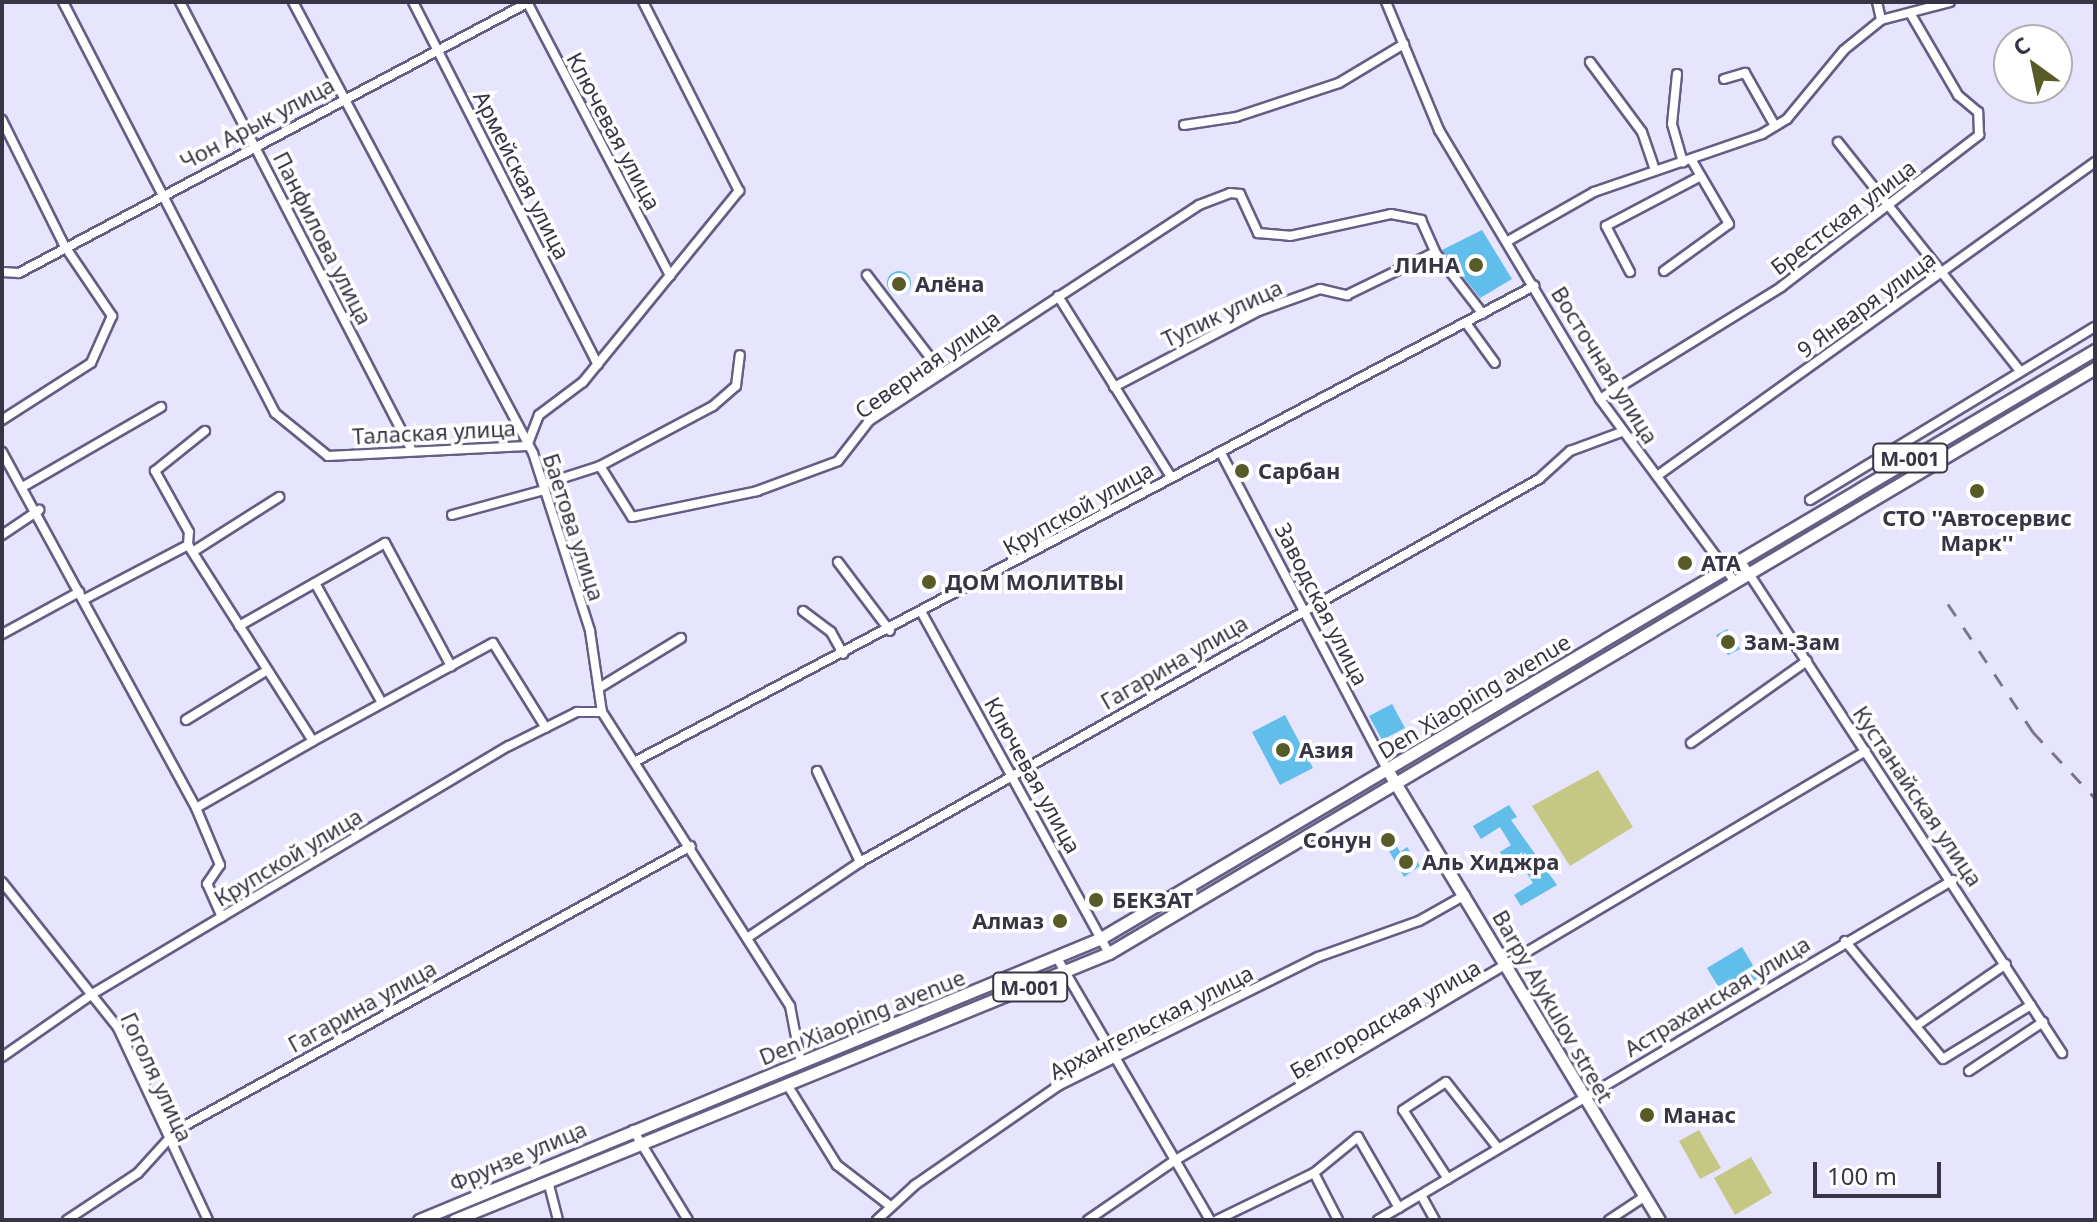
<!DOCTYPE html>
<html>
<head>
<meta charset="utf-8">
<style>
	body { margin:0 }
	#map { position:relative; width:2097px; height:1222px; overflow:hidden; background:#e7e4fe; font-family:"Noto Sans",sans-serif }
	div>[style] { position:absolute }
	[style*='--x'] { left:calc(var(--x)*1px); top:calc(var(--y)*1px); width:calc(var(--w)*1px); rotate:calc(var(--a)*1deg) }
	.green>* { inset:0; background:#c4c884 }
	.building>* { inset:0; background:#61beea }
	.round { border-radius:50% }
	.roads { filter:drop-shadow(2px 0 #645e84) drop-shadow(-2px 0 #645e84) drop-shadow(0 2px #645e84) drop-shadow(0 -2px #645e84) }
	.minor>* { height:8px; margin:-4px; padding:0 4px; transform-origin:4px; border-radius:4px; background:#fff }
	.major>* { height:11px; margin:-5.5px; padding:0 5.5px; transform-origin:5.5px; border-radius:5.5px; background:#fff }
	.rail>* { height:3px; margin-top:-1.5px; transform-origin:0; background:repeating-linear-gradient(90deg,#777589 0 14px,transparent 0 28px) }
	.dots>* { width:22px; height:22px; translate:-50% -50%; box-sizing:border-box; border:4px solid #fff; border-radius:50% }
	span { translate:-50% -50%; white-space:nowrap; text-align:center; line-height:1.15; -webkit-text-stroke:7px #fff; paint-order:stroke }
	.shield-label span { padding:2px 6px; background:#fff; border:2px solid; border-radius:6px; -webkit-text-stroke-width:0 }
	.shield-label { font-size:20px; color:#363445; font-weight:700 }
	.street-label { font-size:22px; color:#363445 }
	.poi-label { font-size:22px; color:#363445; font-weight:700 }
	.right { translate:-100% -50%; text-align:right }
	.left { translate:0 -50%; text-align:left }
	.frame { position:absolute; inset:0; border:4px solid #363445; pointer-events:none }
	.north { position:absolute; left:1993px; top:24px; width:80px; height:80px; box-sizing:border-box; background:#fff; border:2px solid #afaeb5; border-radius:50%; rotate:327deg; font-size:22px; font-weight:700; line-height:32px; text-align:center; color:#363445 }
	.north::after { content:''; display:block; margin:auto; width:28px; height:36px; background:#585a27; clip-path:polygon(50% 0,100% 100%,50% 72%,0 100%) }
	.scale { position:absolute; left:1813px; top:1162px; width:128px; height:36px; box-sizing:border-box; border:4px solid #363445; border-top:0; padding-left:10px; font-size:24px; line-height:28px; white-space:nowrap; color:#363445; -webkit-text-stroke:6px #fff; paint-order:stroke }
</style>
</head>
<body>
<div id="map">
	<div class="green">
		<i style="clip-path:polygon(1598px 770px,1633px 827px,1570px 866px,1532px 806px)"></i>
		<i style="clip-path:polygon(1699px 1130px,1721px 1168px,1700px 1179px,1679px 1141px)"></i>
		<i style="clip-path:polygon(1751px 1157px,1772px 1193px,1735px 1215px,1714px 1178px)"></i>
	</div>
	<div class="building">
		<i style="clip-path:polygon(1482px 230px,1512px 279px,1480px 298px,1442px 250px)"></i>
		<i class="round" style="left:887px;top:271px;width:24px;height:24px"></i>
		<i style="clip-path:polygon(1727px 629px,1740px 649px,1728px 655px,1716px 635px)"></i>
		<i style="clip-path:polygon(1392px 704px,1405px 728px,1382px 740px,1369px 716px)"></i>
		<i style="clip-path:polygon(1285px 715px,1313px 768px,1280px 785px,1252px 732px)"></i>
		<i style="clip-path:polygon(1509px 805px,1517px 817px,1511px 820px,1557px 885px,1521px 906px,1514px 895px,1533px 883px,1523px 867px,1512px 874px,1500px 852px,1511px 845px,1500px 827px,1481px 839px,1473px 826px)"></i>
		<i style="clip-path:polygon(1389px 832px,1400px 852px,1407px 847px,1420px 866px,1404px 877px,1381px 837px)"></i>
		<i style="clip-path:polygon(1742px 947px,1760px 977px,1725px 998px,1707px 968px)"></i>
	</div>
	<div class="roads">
		<div class="minor">
			<i style="--x:63;--y:2;--w:462;--a:62.7"></i>
			<i style="--x:275;--y:413;--w:68;--a:39.1"></i>
			<i style="--x:328;--y:456;--w:199;--a:-2.9"></i>
			<i style="--x:527;--y:446;--w:33;--a:-69"></i>
			<i style="--x:539;--y:415;--w:55;--a:-36.9"></i>
			<i style="--x:583;--y:382;--w:247;--a:-50.8"></i>
			<i style="--x:739;--y:191;--w:212;--a:-116.9"></i>
			<i style="--x:180;--y:2;--w:503;--a:62.67"></i>
			<i style="--x:293;--y:2;--w:511;--a:61.98"></i>
			<i style="--x:533;--y:453;--w:187;--a:72.2"></i>
			<i style="--x:590;--y:631;--w:82;--a:81.6"></i>
			<i style="--x:602;--y:712;--w:349;--a:57.4"></i>
			<i style="--x:790;--y:1006;--w:58;--a:79.1"></i>
			<i style="--x:413;--y:2;--w:407;--a:63"></i>
			<i style="--x:527;--y:2;--w:309;--a:62.4"></i>
			<i style="--x:1386;--y:2;--w:139;--a:67.5"></i>
			<i style="--x:1439;--y:130;--w:313;--a:59.1"></i>
			<i style="--x:1600;--y:399;--w:226;--a:53.6"></i>
			<i style="--x:1877;--y:2;--w:18;--a:77"></i>
			<i style="--x:1590;--y:62;--w:87;--a:53.4"></i>
			<i style="--x:1642;--y:132;--w:40;--a:71.1"></i>
			<i style="--x:1677;--y:74;--w:50;--a:95.7"></i>
			<i style="--x:1672;--y:124;--w:40;--a:74"></i>
			<i style="--x:1724;--y:79;--w:22;--a:-16"></i>
			<i style="--x:1745;--y:73;--w:61;--a:60.5"></i>
			<i style="--x:2;--y:120;--w:140;--a:63.6"></i>
			<i style="--x:64;--y:245;--w:86;--a:55.9"></i>
			<i style="--x:112;--y:316;--w:51;--a:114.1"></i>
			<i style="--x:91;--y:363;--w:106;--a:147.4"></i>
			<i style="--x:1184;--y:125;--w:53;--a:-8.7"></i>
			<i style="--x:1236;--y:117;--w:108;--a:-18.3"></i>
			<i style="--x:1339;--y:83;--w:76;--a:-31"></i>
			<i style="--x:1838;--y:142;--w:293;--a:51.5"></i>
			<i style="--x:1508;--y:241;--w:99;--a:-29.7"></i>
			<i style="--x:1594;--y:192;--w:178;--a:-19"></i>
			<i style="--x:1762;--y:134;--w:29;--a:-31"></i>
			<i style="--x:1787;--y:119;--w:89;--a:-50.4"></i>
			<i style="--x:1844;--y:50;--w:48;--a:-39"></i>
			<i style="--x:1881;--y:20;--w:71;--a:-14.6"></i>
			<i style="--x:1664;--y:271;--w:80;--a:-35.9"></i>
			<i style="--x:1729;--y:224;--w:75;--a:-120.3"></i>
			<i style="--x:2;--y:272;--w:17;--a:3"></i>
			<i style="--x:19;--y:273;--w:578;--a:-27.98"></i>
			<i style="--x:1630;--y:272;--w:52;--a:-117.6"></i>
			<i style="--x:1606;--y:226;--w:107;--a:-27.8"></i>
			<i style="--x:867;--y:275;--w:123;--a:52.6"></i>
			<i style="--x:1058;--y:296;--w:213;--a:58"></i>
			<i style="--x:1466;--y:323;--w:49;--a:54.1"></i>
			<i style="--x:1114;--y:387;--w:164;--a:-27.7"></i>
			<i style="--x:1259;--y:311;--w:65;--a:-19.8"></i>
			<i style="--x:1320;--y:289;--w:28;--a:13"></i>
			<i style="--x:1347;--y:295;--w:98;--a:-26"></i>
			<i style="--x:1600;--y:399;--w:213;--a:-31.7"></i>
			<i style="--x:1781;--y:287;--w:250;--a:-37.5"></i>
			<i style="--x:1979;--y:135;--w:23;--a:-92"></i>
			<i style="--x:1978;--y:112;--w:26;--a:-140"></i>
			<i style="--x:1958;--y:95;--w:95;--a:-120.3"></i>
			<i style="--x:2;--y:452;--w:405;--a:61.4"></i>
			<i style="--x:1222;--y:455;--w:357;--a:62.3"></i>
			<i style="--x:600;--y:466;--w:60;--a:57.9"></i>
			<i style="--x:632;--y:517;--w:128;--a:-11.7"></i>
			<i style="--x:757;--y:491;--w:86;--a:-20.3"></i>
			<i style="--x:838;--y:461;--w:51;--a:-52.2"></i>
			<i style="--x:869;--y:421;--w:394;--a:-33.2"></i>
			<i style="--x:1199;--y:205;--w:33;--a:-21"></i>
			<i style="--x:1230;--y:193;--w:10;--a:6"></i>
			<i style="--x:1240;--y:194;--w:43;--a:65.2"></i>
			<i style="--x:1258;--y:233;--w:32;--a:5"></i>
			<i style="--x:1290;--y:236;--w:103;--a:-12.3"></i>
			<i style="--x:1391;--y:214;--w:31;--a:11"></i>
			<i style="--x:1421;--y:220;--w:35;--a:66"></i>
			<i style="--x:1435;--y:252;--w:78;--a:52.3"></i>
			<i style="--x:1657;--y:476;--w:539;--a:-35.64"></i>
			<i style="--x:544;--y:484;--w:59;--a:-17.8"></i>
			<i style="--x:600;--y:466;--w:128;--a:-28"></i>
			<i style="--x:713;--y:406;--w:30;--a:-41"></i>
			<i style="--x:736;--y:386;--w:31;--a:-83"></i>
			<i style="--x:26;--y:485;--w:156;--a:-30"></i>
			<i style="--x:1810;--y:500;--w:333;--a:-31.3"></i>
			<i style="--x:452;--y:515;--w:95;--a:-15.2"></i>
			<i style="--x:2;--y:535;--w:45;--a:-34"></i>
			<i style="--x:188;--y:545;--w:13;--a:-86"></i>
			<i style="--x:189;--y:532;--w:70;--a:-119.1"></i>
			<i style="--x:155;--y:471;--w:64;--a:-38.7"></i>
			<i style="--x:194;--y:551;--w:101;--a:-32.4"></i>
			<i style="--x:1740;--y:560;--w:589;--a:56.85"></i>
			<i style="--x:838;--y:562;--w:86;--a:53"></i>
			<i style="--x:315;--y:583;--w:137;--a:60.8"></i>
			<i style="--x:83;--y:600;--w:119;--a:-27.6"></i>
			<i style="--x:188;--y:545;--w:232;--a:57.5"></i>
			<i style="--x:313;--y:741;--w:205;--a:-28.6"></i>
			<i style="--x:493;--y:643;--w:100;--a:58.1"></i>
			<i style="--x:803;--y:611;--w:35;--a:37"></i>
			<i style="--x:831;--y:632;--w:25;--a:61"></i>
			<i style="--x:923;--y:615;--w:386;--a:61.2"></i>
			<i style="--x:239;--y:626;--w:168;--a:-29.6"></i>
			<i style="--x:385;--y:543;--w:140;--a:61.8"></i>
			<i style="--x:2;--y:634;--w:88;--a:-28.6"></i>
			<i style="--x:599;--y:688;--w:96;--a:-31.4"></i>
			<i style="--x:186;--y:720;--w:94;--a:-31.5"></i>
			<i style="--x:1691;--y:743;--w:142;--a:-35.3"></i>
			<i style="--x:638;--y:760;--w:1014;--a:-27.88"></i>
			<i style="--x:817;--y:771;--w:101;--a:64.7"></i>
			<i style="--x:2;--y:882;--w:186;--a:51.5"></i>
			<i style="--x:118;--y:1028;--w:212;--a:64.9"></i>
			<i style="--x:222;--y:917;--w:36;--a:-114"></i>
			<i style="--x:207;--y:884;--w:23;--a:-56"></i>
			<i style="--x:220;--y:865;--w:62;--a:-112.8"></i>
			<i style="--x:196;--y:808;--w:135;--a:-29.8"></i>
			<i style="--x:750;--y:936;--w:133;--a:-33.9"></i>
			<i style="--x:860;--y:862;--w:780;--a:-29.43"></i>
			<i style="--x:1539;--y:479;--w:42;--a:-42.1"></i>
			<i style="--x:1570;--y:451;--w:55;--a:-20.1"></i>
			<i style="--x:1845;--y:941;--w:153;--a:50.3"></i>
			<i style="--x:1943;--y:1059;--w:103;--a:-31.5"></i>
			<i style="--x:1057;--y:958;--w:303;--a:59.7"></i>
			<i style="--x:1916;--y:1026;--w:109;--a:-34.6"></i>
			<i style="--x:2;--y:1057;--w:112;--a:-34.8"></i>
			<i style="--x:94;--y:993;--w:483;--a:-30.8"></i>
			<i style="--x:509;--y:746;--w:76;--a:-26.6"></i>
			<i style="--x:577;--y:712;--w:25;--a:0"></i>
			<i style="--x:1969;--y:1071;--w:89;--a:-33.5"></i>
			<i style="--x:788;--y:1086;--w:93;--a:58.2"></i>
			<i style="--x:837;--y:1165;--w:66;--a:37.6"></i>
			<i style="--x:633;--y:1130;--w:105;--a:58.6"></i>
			<i style="--x:1314;--y:1173;--w:57;--a:-39.3"></i>
			<i style="--x:1358;--y:1137;--w:82;--a:60"></i>
			<i style="--x:1448;--y:1179;--w:82;--a:-123.1"></i>
			<i style="--x:1403;--y:1110;--w:51;--a:-33.1"></i>
			<i style="--x:1446;--y:1082;--w:84;--a:51.8"></i>
			<i style="--x:548;--y:1181;--w:40;--a:75.6"></i>
			<i style="--x:1421;--y:1195;--w:29;--a:61"></i>
			<i style="--x:67;--y:1220;--w:85;--a:-33.5"></i>
			<i style="--x:138;--y:1173;--w:58;--a:-47.8"></i>
			<i style="--x:177;--y:1130;--w:587;--a:-28.92"></i>
			<i style="--x:877;--y:1220;--w:52;--a:-42.6"></i>
			<i style="--x:915;--y:1185;--w:174;--a:-34.7"></i>
			<i style="--x:1058;--y:1086;--w:290;--a:-26.4"></i>
			<i style="--x:1318;--y:957;--w:107;--a:-19.6"></i>
			<i style="--x:1419;--y:921;--w:53;--a:-29.5"></i>
			<i style="--x:1088;--y:1220;--w:104;--a:-34.5"></i>
			<i style="--x:1174;--y:1161;--w:804;--a:-30.65"></i>
			<i style="--x:1217;--y:1220;--w:108;--a:-25.9"></i>
			<i style="--x:1314;--y:1173;--w:53;--a:62.9"></i>
			<i style="--x:1378;--y:1220;--w:668;--a:-30.6"></i>
			<i style="--x:1609;--y:1220;--w:42;--a:-33.3"></i>
		</div>
		<div class="major">
			<i style="--x:1388;--y:771;--w:524;--a:58.89"></i>
			<i style="--x:419;--y:1220;--w:738;--a:-22.46"></i>
			<i style="--x:1101;--y:938;--w:1155;--a:-30.61"></i>
			<i style="--x:454;--y:1220;--w:707;--a:-22.18"></i>
			<i style="--x:1109;--y:953;--w:1146;--a:-30.68"></i>
		</div>
	</div>
	<div class="rail">
		<i style="--x:1948;--y:604;--w:154;--a:56.4"></i>
		<i style="--x:2033;--y:732;--w:91;--a:46.8"></i>
	</div>
	<div class="dots">
		<i style="left:1476px;top:265px;background:#585a27"></i>
		<i style="left:899px;top:284px;background:#585a27"></i>
		<i style="left:1242px;top:471px;background:#585a27"></i>
		<i style="left:1977px;top:491px;background:#585a27"></i>
		<i style="left:1685px;top:563px;background:#585a27"></i>
		<i style="left:929px;top:582px;background:#585a27"></i>
		<i style="left:1728px;top:642px;background:#585a27"></i>
		<i style="left:1283px;top:750px;background:#585a27"></i>
		<i style="left:1388px;top:840px;background:#585a27"></i>
		<i style="left:1406px;top:862px;background:#585a27"></i>
		<i style="left:1096px;top:900px;background:#585a27"></i>
		<i style="left:1060px;top:921px;background:#585a27"></i>
		<i style="left:1647px;top:1115px;background:#585a27"></i>
	</div>
	<div class="shield-label">
		<span style="left:1910px;top:458px">M-001</span>
		<span style="left:1030px;top:987px">M-001</span>
	</div>
	<div class="street-label">
		<span style="left:257px;top:123px;rotate:-28deg">Чон Арык улица</span>
		<span style="left:614px;top:131px;rotate:62deg">Ключевая улица</span>
		<span style="left:522px;top:175px;rotate:63deg">Армейская улица</span>
		<span style="left:1843px;top:217px;rotate:-37deg">Брестская улица</span>
		<span style="left:323px;top:238px;rotate:63deg">Панфилова улица</span>
		<span style="left:1866px;top:304px;rotate:-36deg">9 Января улица</span>
		<span style="left:1222px;top:313px;rotate:-25deg">Тупик улица</span>
		<span style="left:927px;top:364px;rotate:-35deg">Северная улица</span>
		<span style="left:1605px;top:365px;rotate:58deg">Восточная улица</span>
		<span style="left:434px;top:432px;rotate:-3deg">Талаская улица</span>
		<span style="left:1078px;top:508px;rotate:-29deg">Крупской улица</span>
		<span style="left:574px;top:527px;rotate:72deg">Баетова улица</span>
		<span style="left:1322px;top:604px;rotate:63deg">Заводская улица</span>
		<span style="left:1174px;top:662px;rotate:-30deg">Гагарина улица</span>
		<span style="left:1474px;top:696px;rotate:-31deg">Den Xiaoping avenue</span>
		<span style="left:1033px;top:775px;rotate:61deg">Ключевая улица</span>
		<span style="left:1918px;top:796px;rotate:56deg">Кустанайская улица</span>
		<span style="left:288px;top:857px;rotate:-31deg">Крупской улица</span>
		<span style="left:1717px;top:996px;rotate:-31deg">Астраханская улица</span>
		<span style="left:362px;top:1006px;rotate:-29deg">Гагарина улица</span>
		<span style="left:1553px;top:1006px;rotate:60deg">Barpy Alykulov street</span>
		<span style="left:862px;top:1017px;rotate:-22deg">Den Xiaoping avenue</span>
		<span style="left:1385px;top:1019px;rotate:-30deg">Белгородская улица</span>
		<span style="left:1151px;top:1022px;rotate:-27deg">Архангельская улица</span>
		<span style="left:157px;top:1077px;rotate:65deg">Гоголя улица</span>
		<span style="left:518px;top:1156px;rotate:-23deg">Фрунзе улица</span>
	</div>
	<div class="poi-label">
		<span class="right" style="left:1460px;top:265px">ЛИНА</span>
		<span class="left" style="left:915px;top:284px">Алёна</span>
		<span class="left" style="left:1258px;top:471px">Сарбан</span>
		<span style="left:1977px;top:530px">СТО ''Автосервис<br>Марк''</span>
		<span class="left" style="left:1701px;top:563px">АТА</span>
		<span class="left" style="left:945px;top:582px">ДОМ МОЛИТВЫ</span>
		<span class="left" style="left:1744px;top:642px">Зам-Зам</span>
		<span class="left" style="left:1299px;top:750px">Азия</span>
		<span class="right" style="left:1372px;top:840px">Сонун</span>
		<span class="left" style="left:1422px;top:862px">Аль Хиджра</span>
		<span class="left" style="left:1112px;top:900px">БЕКЗАТ</span>
		<span class="right" style="left:1044px;top:921px">Алмаз</span>
		<span class="left" style="left:1663px;top:1115px">Манас</span>
	</div>
	<div class="frame"></div>
	<div class="north">С</div>
	<div class="scale">100 m</div>
</div>
</body>
</html>
